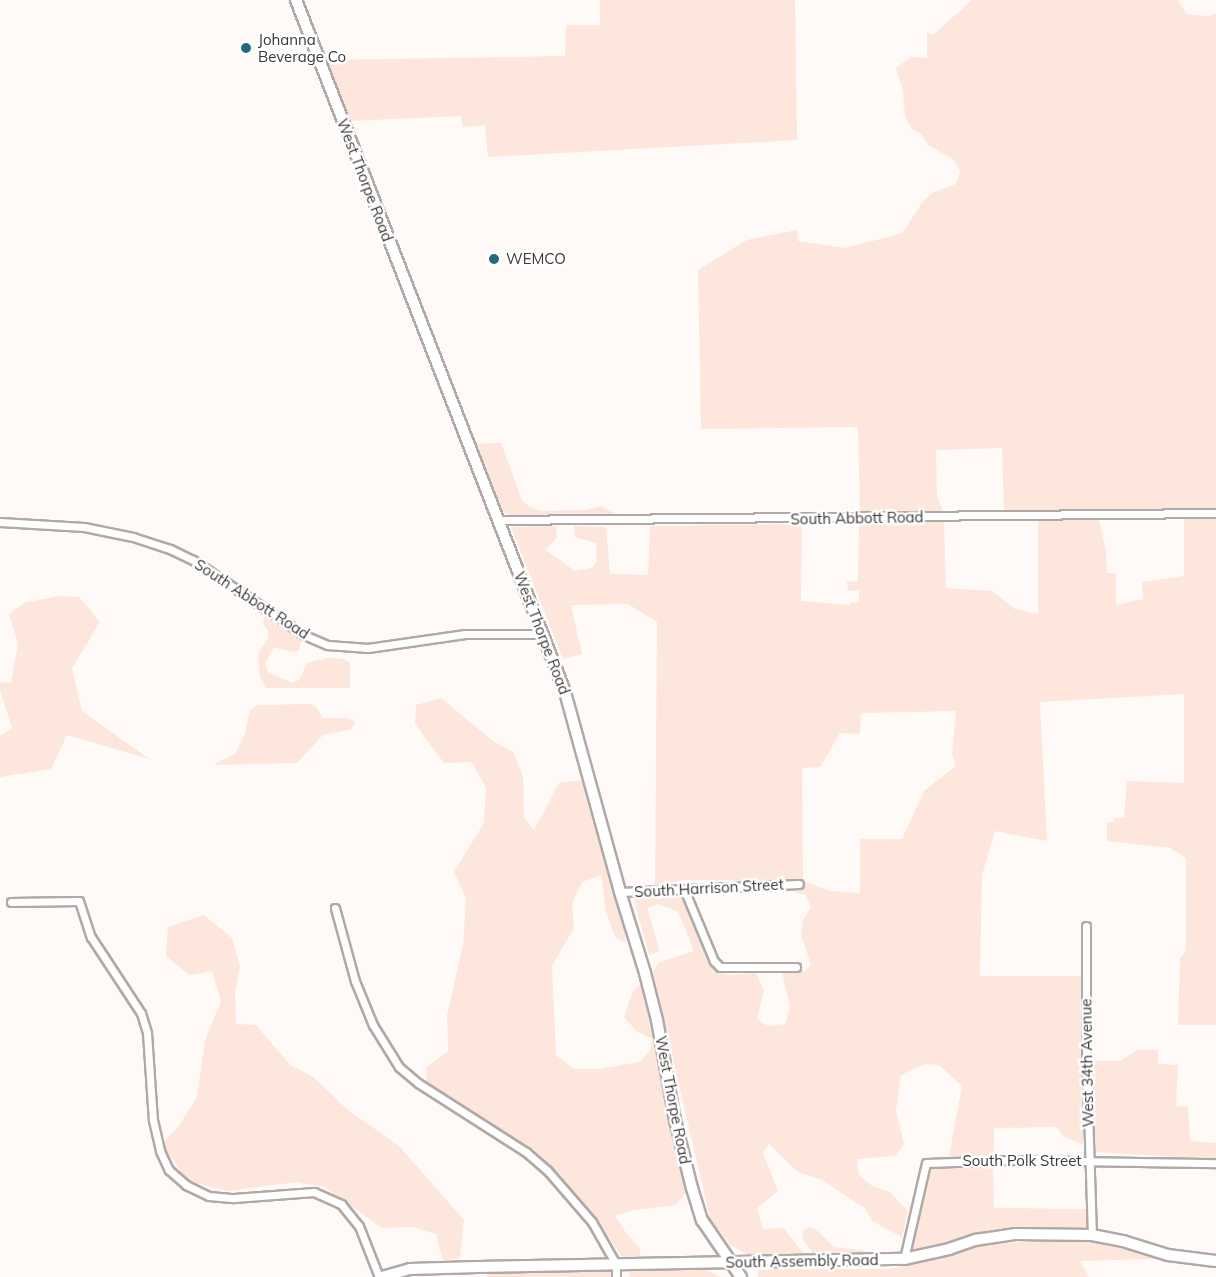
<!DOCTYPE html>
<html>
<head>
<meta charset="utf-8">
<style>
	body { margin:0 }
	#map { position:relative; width:1216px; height:1277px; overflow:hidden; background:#fffaf8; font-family:Mulish,sans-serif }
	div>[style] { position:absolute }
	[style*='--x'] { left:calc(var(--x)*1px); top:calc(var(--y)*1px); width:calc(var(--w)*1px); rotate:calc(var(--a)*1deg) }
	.green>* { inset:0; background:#fde6db }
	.roads { filter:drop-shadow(2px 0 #afa9a7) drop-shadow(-2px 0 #afa9a7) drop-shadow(0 2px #afa9a7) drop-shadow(0 -2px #afa9a7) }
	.street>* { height:7px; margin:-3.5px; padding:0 3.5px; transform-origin:3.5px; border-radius:3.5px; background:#fff }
	.secondary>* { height:10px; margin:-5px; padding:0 5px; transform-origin:5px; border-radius:5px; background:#fff }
	.dots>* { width:16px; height:16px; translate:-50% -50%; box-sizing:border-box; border:3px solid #fff; border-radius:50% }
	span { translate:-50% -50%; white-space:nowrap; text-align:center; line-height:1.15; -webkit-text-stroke:5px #fff; paint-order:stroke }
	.poi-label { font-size:15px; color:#3b3938 }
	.left { translate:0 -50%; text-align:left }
	.street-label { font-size:15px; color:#3b3938 }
</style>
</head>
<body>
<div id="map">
	<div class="green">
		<i style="clip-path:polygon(600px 0,795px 0,797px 140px,488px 157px,485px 125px,463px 127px,461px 116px,349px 121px,324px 60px,565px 56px,566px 25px,600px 25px)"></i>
		<i style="clip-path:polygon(972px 0,1178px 0,1186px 14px,1207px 16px,1216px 14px,1216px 509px,1004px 513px,1002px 448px,936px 450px,937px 497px,944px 513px,860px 514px,858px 427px,701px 429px,698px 270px,747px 240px,797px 230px,798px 241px,845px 248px,892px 236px,903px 232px,924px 200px,932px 193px,956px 184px,960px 171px,954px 160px,928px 145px,921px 134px,912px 129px,905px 116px,903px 91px,896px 68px,911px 57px,927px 58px,927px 32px,933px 35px)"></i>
		<i style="clip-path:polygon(501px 443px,522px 500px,530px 507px,540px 511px,586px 510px,601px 506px,616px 514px,512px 516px,500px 511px,473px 444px)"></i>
		<i style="clip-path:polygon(evenodd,1216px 518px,1216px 1025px,1178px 1025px,1180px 958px,1186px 951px,1186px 858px,1170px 848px,1107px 841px,1107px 822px,1113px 822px,1114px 818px,1124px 818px,1127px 781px,1184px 783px,1184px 694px,1040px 702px,1047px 841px,995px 831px,982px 875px,980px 976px,1083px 976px,1083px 1145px,1063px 1136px,1057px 1127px,994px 1128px,994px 1157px,949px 1157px,962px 1086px,939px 1065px,925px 1064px,901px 1075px,896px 1111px,904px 1144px,895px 1156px,857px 1159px,859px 1175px,872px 1186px,890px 1192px,908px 1211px,902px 1237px,872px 1221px,865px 1208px,820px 1179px,798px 1172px,769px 1144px,763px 1153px,778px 1191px,757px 1208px,763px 1229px,783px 1228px,806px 1256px,752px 1257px,730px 1245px,710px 1218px,653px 973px,658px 963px,694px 951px,678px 911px,658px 904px,647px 908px,660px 951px,649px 955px,633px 897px,672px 893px,683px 896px,713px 968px,729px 975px,756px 973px,764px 991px,757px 1019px,768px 1026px,785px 1024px,790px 1008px,782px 972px,805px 971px,811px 965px,801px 934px,803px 921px,811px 907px,806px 895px,795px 892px,795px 886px,805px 886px,802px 881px,685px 880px,655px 886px,657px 622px,628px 604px,571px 605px,582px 654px,563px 659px,511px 527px,556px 526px,557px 537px,546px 550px,575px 571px,592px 568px,597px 561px,596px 543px,575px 537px,574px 526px,606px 527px,610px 574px,648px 575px,650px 526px,802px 524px,801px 601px,850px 605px,850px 603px,859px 602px,859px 590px,848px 591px,847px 581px,857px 582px,858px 580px,859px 524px,944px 521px,946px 588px,992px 591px,1015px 609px,1038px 614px,1038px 519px,1099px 519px,1106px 552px,1107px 573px,1116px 573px,1116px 605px,1143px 599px,1142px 582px,1184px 576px,1184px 519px,1216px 518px,956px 711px,952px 755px,956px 766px,924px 791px,902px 839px,860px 839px,860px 893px,830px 891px,803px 881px,802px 768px,820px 767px,840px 733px,860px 734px,861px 713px,956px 711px)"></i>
		<i style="clip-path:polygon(59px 596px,79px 597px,100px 622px,72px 668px,82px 711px,149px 759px,67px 735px,51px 769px,0 777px,0 736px,12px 728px,0 690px,0 682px,11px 683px,18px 644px,9px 614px,24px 603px)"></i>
		<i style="clip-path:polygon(265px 616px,301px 640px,299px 651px,293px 652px,274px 647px,265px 664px,268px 672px,292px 683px,299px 680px,307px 663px,327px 658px,344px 659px,350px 663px,350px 688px,266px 688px,260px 677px,258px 654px,268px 638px,268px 631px,263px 623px)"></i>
		<i style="clip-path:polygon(441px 698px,494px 742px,513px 752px,523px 776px,524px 817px,534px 830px,559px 783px,583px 780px,623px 922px,626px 943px,615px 937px,606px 911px,601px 875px,582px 882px,572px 904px,574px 928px,552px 966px,556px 1055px,574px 1069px,599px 1069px,640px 1062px,650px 1051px,652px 1039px,636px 1031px,624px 1017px,633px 991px,642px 983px,665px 1102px,687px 1192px,675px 1205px,633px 1210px,615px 1216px,627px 1234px,639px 1247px,641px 1257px,623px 1258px,587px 1207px,536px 1156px,426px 1082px,427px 1067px,448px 1051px,447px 1015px,463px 945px,466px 898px,454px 872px,484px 823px,486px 788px,472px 762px,444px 763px,415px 724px,416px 705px)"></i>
		<i style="clip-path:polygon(311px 704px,318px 709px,322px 718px,344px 718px,354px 720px,355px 723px,351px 729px,323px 735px,297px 763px,213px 765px,235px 754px,245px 734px,250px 710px,258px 705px)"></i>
		<i style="clip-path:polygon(204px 915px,232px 938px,240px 966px,235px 994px,236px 1024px,256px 1025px,290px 1065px,312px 1076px,349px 1111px,398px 1145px,464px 1220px,460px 1258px,443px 1261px,436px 1234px,412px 1227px,382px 1228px,324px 1187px,297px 1182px,228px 1191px,187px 1181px,162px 1144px,179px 1126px,197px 1097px,205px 1040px,221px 1001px,212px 971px,189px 975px,166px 956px,168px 927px)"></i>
		<i style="clip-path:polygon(1137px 1050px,1158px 1050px,1158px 1064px,1178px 1065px,1176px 1106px,1188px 1107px,1190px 1141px,1216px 1143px,1216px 1159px,1093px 1152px,1091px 1061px,1120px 1061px)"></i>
		<i style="clip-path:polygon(993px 1162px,994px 1208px,1088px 1209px,1088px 1227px,1083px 1230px,1000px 1229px,913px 1252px,910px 1248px,930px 1168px,939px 1164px)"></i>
		<i style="clip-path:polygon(810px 1227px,819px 1232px,834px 1247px,862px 1250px,871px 1254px,814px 1255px,802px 1238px,804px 1230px)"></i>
		<i style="clip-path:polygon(1050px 1240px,1085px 1241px,1154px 1255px,1153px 1259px,1080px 1261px,1088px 1276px,1091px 1277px,758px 1277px,758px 1269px,888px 1269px,919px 1263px,980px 1245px)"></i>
		<i style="clip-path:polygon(698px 1266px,721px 1277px,629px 1277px,630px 1270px)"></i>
		<i style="clip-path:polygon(610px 1267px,611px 1277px,486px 1277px,491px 1270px)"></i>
	</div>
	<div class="roads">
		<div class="street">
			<i style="--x:499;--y:520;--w:717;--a:-0.56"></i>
			<i style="--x:0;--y:522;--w:84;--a:3.4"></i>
			<i style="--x:84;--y:527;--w:50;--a:11.5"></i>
			<i style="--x:133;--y:537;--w:39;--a:18"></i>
			<i style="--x:170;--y:549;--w:25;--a:26"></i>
			<i style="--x:193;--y:560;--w:134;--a:34"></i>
			<i style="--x:304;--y:635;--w:26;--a:23"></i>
			<i style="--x:328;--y:645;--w:40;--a:4.3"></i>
			<i style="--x:368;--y:648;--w:98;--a:-8.2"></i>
			<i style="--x:465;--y:634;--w:78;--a:0"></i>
			<i style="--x:684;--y:889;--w:78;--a:67.4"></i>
			<i style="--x:714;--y:961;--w:8;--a:45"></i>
			<i style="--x:720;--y:967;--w:76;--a:0"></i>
			<i style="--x:620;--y:892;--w:179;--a:-2.6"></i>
			<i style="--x:11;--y:902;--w:68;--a:-0.8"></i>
			<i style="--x:79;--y:901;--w:38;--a:72"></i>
			<i style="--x:91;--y:937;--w:91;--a:56.7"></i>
			<i style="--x:141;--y:1013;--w:21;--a:73"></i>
			<i style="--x:147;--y:1033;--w:87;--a:86.1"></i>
			<i style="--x:153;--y:1120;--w:32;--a:77"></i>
			<i style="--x:160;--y:1151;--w:21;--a:65"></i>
			<i style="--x:169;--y:1170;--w:23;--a:41"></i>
			<i style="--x:186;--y:1185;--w:25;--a:26"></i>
			<i style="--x:209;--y:1196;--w:25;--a:5"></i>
			<i style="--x:234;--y:1198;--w:80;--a:-4.3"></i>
			<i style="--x:314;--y:1192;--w:30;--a:24"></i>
			<i style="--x:341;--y:1204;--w:28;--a:51"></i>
			<i style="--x:359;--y:1226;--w:55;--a:68.6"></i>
			<i style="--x:335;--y:908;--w:76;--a:74.7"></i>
			<i style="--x:355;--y:981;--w:48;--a:67.8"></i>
			<i style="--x:373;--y:1025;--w:49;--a:58.2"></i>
			<i style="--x:399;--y:1067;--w:25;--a:40"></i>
			<i style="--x:418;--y:1083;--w:128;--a:32.6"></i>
			<i style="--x:526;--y:1152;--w:28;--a:41"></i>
			<i style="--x:547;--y:1170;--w:69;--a:49.1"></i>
			<i style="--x:592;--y:1222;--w:48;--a:60.3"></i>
			<i style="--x:616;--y:1264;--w:13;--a:90"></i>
			<i style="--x:1086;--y:926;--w:120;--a:90"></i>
			<i style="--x:1086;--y:1046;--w:189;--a:88.2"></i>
			<i style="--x:904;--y:1259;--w:98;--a:-77.1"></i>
			<i style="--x:926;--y:1163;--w:88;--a:-2"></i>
			<i style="--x:1014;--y:1160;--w:202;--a:0.9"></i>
		</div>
		<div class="secondary">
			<i style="--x:296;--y:0;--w:742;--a:68.76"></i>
			<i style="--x:565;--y:692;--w:207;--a:74.6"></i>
			<i style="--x:620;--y:892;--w:85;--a:72.8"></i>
			<i style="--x:645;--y:973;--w:49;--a:75.7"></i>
			<i style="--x:657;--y:1020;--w:102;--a:79.8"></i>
			<i style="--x:675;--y:1120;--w:70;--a:76"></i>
			<i style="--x:692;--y:1188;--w:34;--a:73"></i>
			<i style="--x:702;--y:1220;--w:69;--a:55.6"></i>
			<i style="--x:382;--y:1277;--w:29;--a:-16"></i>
			<i style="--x:410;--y:1269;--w:68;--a:-1.7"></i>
			<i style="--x:478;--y:1267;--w:426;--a:-1.1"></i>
			<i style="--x:904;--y:1259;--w:46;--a:-12.5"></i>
			<i style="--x:949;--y:1249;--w:28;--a:-19"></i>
			<i style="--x:975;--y:1240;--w:40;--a:-8.5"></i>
			<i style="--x:1015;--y:1234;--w:77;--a:0.7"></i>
			<i style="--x:1092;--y:1235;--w:32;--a:11"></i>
			<i style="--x:1123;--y:1241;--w:47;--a:17.3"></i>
			<i style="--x:1168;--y:1255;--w:48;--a:7.1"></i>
		</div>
	</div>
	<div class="dots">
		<i style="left:246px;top:48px;background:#246b79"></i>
		<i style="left:494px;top:259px;background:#246b79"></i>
	</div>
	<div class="poi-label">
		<span class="left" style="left:258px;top:48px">Johanna<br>Beverage Co</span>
		<span class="left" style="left:506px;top:259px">WEMCO</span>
	</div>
	<div class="street-label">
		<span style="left:365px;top:180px;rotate:69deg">West Thorpe Road</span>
		<span style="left:857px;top:518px;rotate:-1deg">South Abbott Road</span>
		<span style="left:252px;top:599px;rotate:33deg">South Abbott Road</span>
		<span style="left:542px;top:633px;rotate:69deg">West Thorpe Road</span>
		<span style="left:709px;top:888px;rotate:-3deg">South Harrison Street</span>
		<span style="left:1087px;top:1063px;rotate:-91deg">West 34th Avenue</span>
		<span style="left:673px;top:1100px;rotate:79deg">West Thorpe Road</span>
		<span style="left:1022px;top:1161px">South Polk Street</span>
		<span style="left:802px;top:1261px;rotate:-1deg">South Assembly Road</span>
	</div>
</div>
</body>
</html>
